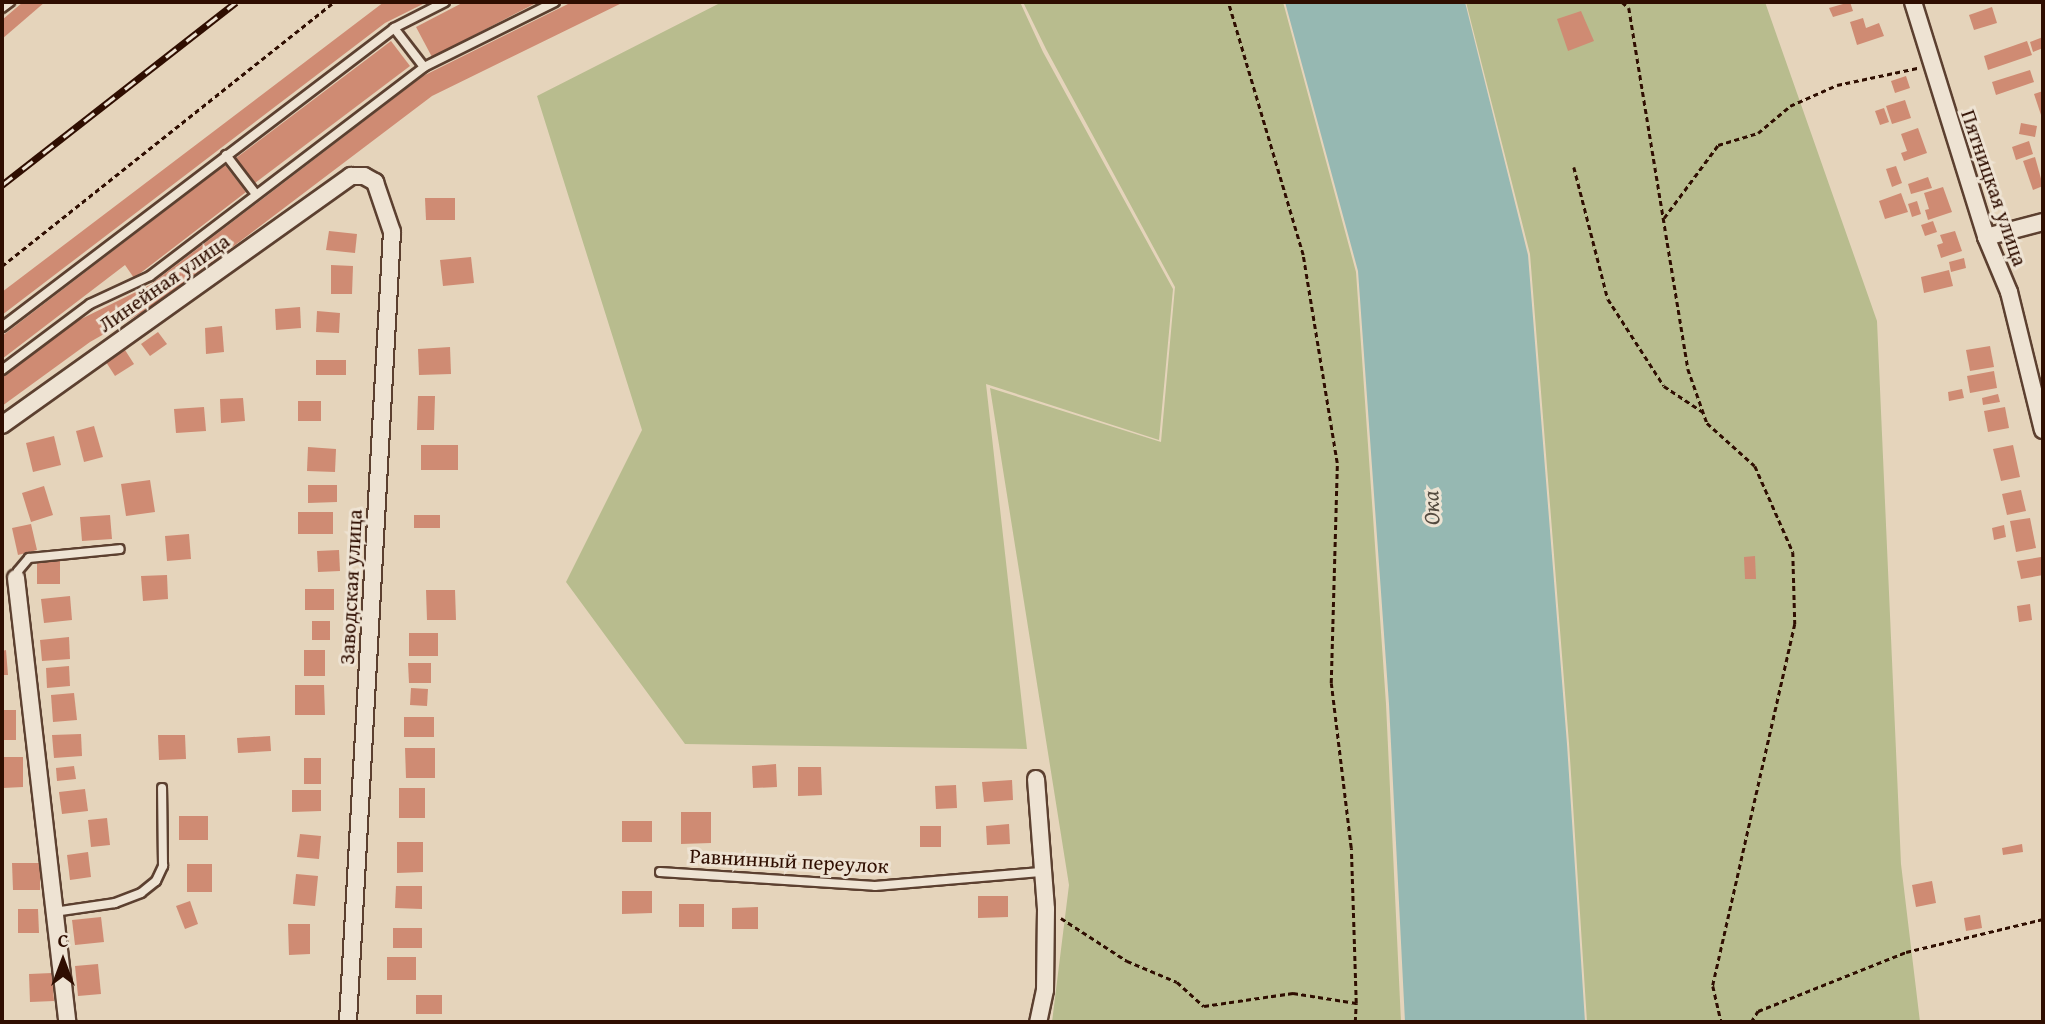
<!DOCTYPE html>
<html>
<head>
<meta charset="utf-8">
<style>
	body { margin:0 }
	#map { position:relative; width:2045px; height:1024px; overflow:hidden; background:#e5d4bb; font-family:"Gentium Book Plus",serif }
	div>[style] { position:absolute }
	[style*='--x'] { left:calc(var(--x)*1px); top:calc(var(--y)*1px); width:calc(var(--w)*1px); rotate:calc(var(--a)*1deg) }
	.green>* { inset:0; background:#b8bc8e }
	.water>* { inset:0; background:#96b8b2 }
	.building>* { inset:0; background:#cf8b73 }
	.path>* { height:2.5px; margin-top:-1.25px; transform-origin:0; background:repeating-linear-gradient(90deg,#2f0e01 0 5px,transparent 0 8.5px) }
	.roads { filter:drop-shadow(2px 0 #5c4030) drop-shadow(-2px 0 #5c4030) drop-shadow(0 2px #5c4030) drop-shadow(0 -2px #5c4030) }
	.lane>* { height:8px; margin:-4px; padding:0 4px; transform-origin:4px; border-radius:4px; background:#eee3d3 }
	.street>* { height:16px; margin:-8px; padding:0 8px; transform-origin:8px; border-radius:8px; background:#eee3d3 }
	.rail>* { height:7px; margin-top:-3.5px; transform-origin:0; background:repeating-linear-gradient(90deg,#eee3d3 0 13px,#2f0e01 0 26px); box-sizing:border-box; border-block:2px solid #2f0e01 }
	span { translate:-50% -50%; white-space:nowrap; text-align:center; line-height:1.15; -webkit-text-stroke:6px #eee3d3; paint-order:stroke }
	.street-label { font-size:21px; color:#2f0e01 }
	.water-label { font-size:23px; color:#534a3f; font-style:italic }
	.frame { position:absolute; inset:0; border:4px solid #2f0e01; pointer-events:none }
	.north { position:absolute; left:28px; top:926px; width:70px; height:70px; -webkit-text-stroke:5px #eee3d3; paint-order:stroke; rotate:0deg; font-size:19px; font-weight:700; line-height:28px; text-align:center; color:#2f0e01 }
	.north::after { content:''; display:block; margin:auto; width:24px; height:32px; background:#2f0e01; clip-path:polygon(50% 0,100% 100%,50% 72%,0 100%) }
</style>
</head>
<body>
<div id="map">
	<div class="green">
		<i style="clip-path:polygon(722px 2px,1020px 2px,1043px 52px,1173px 289px,1159px 440px,986px 384px,1027px 749px,685px 744px,566px 582px,642px 430px,537px 96px)"></i>
		<i style="clip-path:polygon(1023px 2px,1283px 2px,1356px 272px,1386px 704px,1401px 1022px,1052px 1022px,1069px 885px,990px 388px,1161px 442px,1175px 287px,1046px 49px)"></i>
		<i style="clip-path:polygon(1466px 2px,1765px 2px,1877px 321px,1901px 864px,1920px 1022px,1587px 1022px,1569px 743px,1530px 254px)"></i>
	</div>
	<div class="water">
		<i style="clip-path:polygon(1285px 2px,1465px 2px,1528px 255px,1567px 744px,1585px 1022px,1405px 1022px,1389px 704px,1358px 271px)"></i>
	</div>
	<div class="building">
		<i style="clip-path:polygon(23px 2px,45px 2px,2px 39px,2px 20px)"></i>
		<i style="clip-path:polygon(384px 2px,427px 2px,385px 23px,2px 315px,2px 292px)"></i>
		<i style="clip-path:polygon(464px 2px,538px 2px,432px 57px,416px 27px)"></i>
		<i style="clip-path:polygon(572px 2px,624px 2px,432px 96px,160px 302px,90px 342px,2px 406px,2px 377px,79px 320px,150px 285px,423px 76px)"></i>
		<i style="clip-path:polygon(1850px 2px,1853px 11px,1833px 17px,1829px 8px)"></i>
		<i style="clip-path:polygon(1992px 7px,1997px 23px,1974px 30px,1969px 15px)"></i>
		<i style="clip-path:polygon(1581px 11px,1594px 41px,1568px 51px,1557px 19px)"></i>
		<i style="clip-path:polygon(1863px 18px,1866px 28px,1879px 23px,1884px 36px,1857px 45px,1850px 22px)"></i>
		<i style="clip-path:polygon(2043px 37px,2043px 48px,2033px 52px,2030px 42px)"></i>
		<i style="clip-path:polygon(391px 41px,410px 66px,255px 183px,236px 158px)"></i>
		<i style="clip-path:polygon(2027px 41px,2032px 55px,1988px 70px,1984px 56px)"></i>
		<i style="clip-path:polygon(2030px 70px,2034px 82px,1996px 95px,1992px 82px)"></i>
		<i style="clip-path:polygon(1906px 76px,1910px 88px,1895px 93px,1891px 81px)"></i>
		<i style="clip-path:polygon(2043px 91px,2043px 121px,2034px 94px)"></i>
		<i style="clip-path:polygon(1905px 100px,1911px 118px,1892px 124px,1886px 106px)"></i>
		<i style="clip-path:polygon(1884px 108px,1889px 122px,1880px 125px,1875px 111px)"></i>
		<i style="clip-path:polygon(2021px 123px,2037px 126px,2035px 137px,2019px 134px)"></i>
		<i style="clip-path:polygon(1918px 128px,1927px 153px,1904px 161px,1901px 153px,1907px 151px,1901px 134px)"></i>
		<i style="clip-path:polygon(2029px 141px,2033px 154px,2016px 160px,2012px 147px)"></i>
		<i style="clip-path:polygon(2035px 157px,2043px 186px,2033px 190px,2023px 161px)"></i>
		<i style="clip-path:polygon(225px 165px,246px 192px,134px 278px,125px 265px,2px 359px,2px 336px)"></i>
		<i style="clip-path:polygon(1896px 166px,1902px 183px,1892px 187px,1886px 169px)"></i>
		<i style="clip-path:polygon(1928px 177px,1932px 188px,1911px 194px,1908px 184px)"></i>
		<i style="clip-path:polygon(1943px 187px,1952px 212px,1928px 220px,1925px 210px,1929px 209px,1924px 193px)"></i>
		<i style="clip-path:polygon(1901px 193px,1908px 212px,1885px 219px,1879px 201px)"></i>
		<i style="clip-path:polygon(425px 198px,455px 198px,455px 220px,426px 220px)"></i>
		<i style="clip-path:polygon(1917px 201px,1921px 214px,1912px 217px,1908px 204px)"></i>
		<i style="clip-path:polygon(1933px 221px,1937px 232px,1925px 236px,1921px 225px)"></i>
		<i style="clip-path:polygon(329px 231px,357px 234px,355px 253px,326px 250px)"></i>
		<i style="clip-path:polygon(1955px 231px,1962px 251px,1941px 258px,1937px 245px,1943px 243px,1940px 235px)"></i>
		<i style="clip-path:polygon(471px 257px,474px 283px,443px 286px,440px 260px)"></i>
		<i style="clip-path:polygon(1964px 258px,1966px 268px,1951px 272px,1949px 262px)"></i>
		<i style="clip-path:polygon(331px 265px,353px 266px,352px 294px,331px 294px)"></i>
		<i style="clip-path:polygon(1949px 270px,1953px 286px,1924px 293px,1921px 277px)"></i>
		<i style="clip-path:polygon(300px 307px,301px 328px,276px 330px,275px 309px)"></i>
		<i style="clip-path:polygon(317px 311px,340px 313px,339px 333px,316px 332px)"></i>
		<i style="clip-path:polygon(222px 326px,224px 352px,206px 354px,205px 328px)"></i>
		<i style="clip-path:polygon(158px 332px,167px 344px,150px 356px,141px 344px)"></i>
		<i style="clip-path:polygon(1990px 346px,1994px 367px,1970px 371px,1966px 350px)"></i>
		<i style="clip-path:polygon(450px 347px,451px 374px,419px 375px,418px 349px)"></i>
		<i style="clip-path:polygon(125px 350px,134px 364px,115px 376px,106px 362px)"></i>
		<i style="clip-path:polygon(316px 360px,346px 360px,346px 375px,316px 375px)"></i>
		<i style="clip-path:polygon(1994px 371px,1997px 388px,1970px 393px,1967px 376px)"></i>
		<i style="clip-path:polygon(1962px 389px,1964px 398px,1949px 401px,1948px 392px)"></i>
		<i style="clip-path:polygon(1998px 394px,2000px 402px,1983px 405px,1982px 398px)"></i>
		<i style="clip-path:polygon(418px 396px,435px 396px,434px 430px,417px 430px)"></i>
		<i style="clip-path:polygon(243px 398px,245px 421px,221px 423px,220px 399px)"></i>
		<i style="clip-path:polygon(298px 401px,321px 401px,321px 421px,298px 421px)"></i>
		<i style="clip-path:polygon(204px 407px,206px 431px,176px 433px,174px 409px)"></i>
		<i style="clip-path:polygon(2005px 407px,2009px 428px,1988px 432px,1984px 411px)"></i>
		<i style="clip-path:polygon(94px 426px,103px 457px,84px 462px,76px 431px)"></i>
		<i style="clip-path:polygon(54px 436px,61px 465px,33px 472px,26px 443px)"></i>
		<i style="clip-path:polygon(421px 445px,458px 445px,458px 470px,421px 470px)"></i>
		<i style="clip-path:polygon(2013px 445px,2020px 477px,2001px 481px,1993px 449px)"></i>
		<i style="clip-path:polygon(308px 447px,336px 449px,335px 472px,307px 471px)"></i>
		<i style="clip-path:polygon(150px 480px,155px 512px,126px 516px,121px 484px)"></i>
		<i style="clip-path:polygon(308px 485px,337px 485px,337px 502px,308px 503px)"></i>
		<i style="clip-path:polygon(44px 486px,53px 515px,31px 522px,22px 493px)"></i>
		<i style="clip-path:polygon(2021px 490px,2026px 511px,2007px 515px,2002px 494px)"></i>
		<i style="clip-path:polygon(298px 512px,333px 512px,333px 534px,298px 534px)"></i>
		<i style="clip-path:polygon(110px 515px,112px 539px,82px 541px,80px 517px)"></i>
		<i style="clip-path:polygon(414px 515px,440px 515px,440px 528px,414px 528px)"></i>
		<i style="clip-path:polygon(2030px 518px,2036px 548px,2016px 552px,2010px 521px)"></i>
		<i style="clip-path:polygon(31px 524px,37px 550px,18px 555px,12px 528px)"></i>
		<i style="clip-path:polygon(2004px 525px,2006px 537px,1994px 540px,1992px 528px)"></i>
		<i style="clip-path:polygon(189px 534px,191px 559px,167px 561px,165px 536px)"></i>
		<i style="clip-path:polygon(339px 550px,340px 571px,318px 572px,317px 551px)"></i>
		<i style="clip-path:polygon(1755px 556px,1756px 579px,1745px 579px,1744px 557px)"></i>
		<i style="clip-path:polygon(2041px 557px,2043px 575px,2021px 579px,2017px 561px)"></i>
		<i style="clip-path:polygon(60px 561px,60px 584px,37px 584px,37px 562px)"></i>
		<i style="clip-path:polygon(167px 575px,168px 599px,143px 601px,141px 576px)"></i>
		<i style="clip-path:polygon(305px 589px,334px 589px,334px 610px,305px 610px)"></i>
		<i style="clip-path:polygon(426px 590px,455px 590px,456px 620px,427px 620px)"></i>
		<i style="clip-path:polygon(70px 596px,72px 620px,44px 623px,41px 599px)"></i>
		<i style="clip-path:polygon(2030px 604px,2032px 620px,2019px 622px,2017px 606px)"></i>
		<i style="clip-path:polygon(312px 621px,330px 621px,330px 640px,312px 640px)"></i>
		<i style="clip-path:polygon(409px 633px,438px 633px,438px 656px,409px 656px)"></i>
		<i style="clip-path:polygon(69px 637px,70px 659px,42px 661px,40px 640px)"></i>
		<i style="clip-path:polygon(6px 650px,8px 675px,2px 675px,2px 651px)"></i>
		<i style="clip-path:polygon(304px 650px,325px 650px,325px 676px,304px 676px)"></i>
		<i style="clip-path:polygon(408px 663px,431px 663px,431px 683px,409px 683px)"></i>
		<i style="clip-path:polygon(69px 666px,70px 686px,47px 688px,46px 668px)"></i>
		<i style="clip-path:polygon(295px 685px,324px 685px,325px 715px,295px 715px)"></i>
		<i style="clip-path:polygon(411px 688px,428px 689px,427px 706px,410px 705px)"></i>
		<i style="clip-path:polygon(74px 693px,77px 720px,53px 722px,51px 695px)"></i>
		<i style="clip-path:polygon(2px 710px,16px 710px,16px 740px,2px 740px)"></i>
		<i style="clip-path:polygon(404px 717px,434px 717px,434px 737px,404px 737px)"></i>
		<i style="clip-path:polygon(81px 734px,82px 756px,54px 758px,52px 735px)"></i>
		<i style="clip-path:polygon(158px 735px,185px 735px,186px 759px,159px 760px)"></i>
		<i style="clip-path:polygon(270px 736px,271px 751px,238px 753px,237px 738px)"></i>
		<i style="clip-path:polygon(405px 748px,435px 748px,435px 778px,406px 778px)"></i>
		<i style="clip-path:polygon(3px 757px,23px 757px,23px 787px,3px 788px)"></i>
		<i style="clip-path:polygon(304px 758px,321px 758px,321px 784px,304px 784px)"></i>
		<i style="clip-path:polygon(776px 764px,777px 787px,753px 788px,752px 766px)"></i>
		<i style="clip-path:polygon(74px 766px,76px 779px,57px 781px,56px 768px)"></i>
		<i style="clip-path:polygon(798px 767px,821px 767px,822px 795px,798px 796px)"></i>
		<i style="clip-path:polygon(1012px 780px,1013px 800px,984px 802px,982px 782px)"></i>
		<i style="clip-path:polygon(956px 785px,957px 808px,936px 809px,935px 786px)"></i>
		<i style="clip-path:polygon(399px 788px,425px 788px,425px 818px,399px 818px)"></i>
		<i style="clip-path:polygon(85px 789px,88px 811px,62px 814px,59px 792px)"></i>
		<i style="clip-path:polygon(292px 790px,321px 790px,321px 811px,292px 812px)"></i>
		<i style="clip-path:polygon(681px 812px,711px 812px,711px 843px,681px 844px)"></i>
		<i style="clip-path:polygon(179px 816px,208px 816px,208px 840px,179px 840px)"></i>
		<i style="clip-path:polygon(107px 818px,110px 845px,91px 847px,88px 820px)"></i>
		<i style="clip-path:polygon(622px 821px,652px 821px,652px 842px,622px 842px)"></i>
		<i style="clip-path:polygon(1009px 824px,1010px 844px,987px 845px,986px 826px)"></i>
		<i style="clip-path:polygon(920px 826px,941px 826px,941px 847px,920px 847px)"></i>
		<i style="clip-path:polygon(300px 834px,321px 836px,319px 859px,297px 857px)"></i>
		<i style="clip-path:polygon(397px 842px,423px 842px,423px 872px,397px 873px)"></i>
		<i style="clip-path:polygon(2022px 844px,2023px 852px,2003px 855px,2002px 848px)"></i>
		<i style="clip-path:polygon(88px 852px,91px 877px,70px 880px,67px 855px)"></i>
		<i style="clip-path:polygon(12px 863px,40px 863px,40px 890px,13px 890px)"></i>
		<i style="clip-path:polygon(187px 864px,212px 864px,212px 892px,187px 892px)"></i>
		<i style="clip-path:polygon(296px 874px,318px 876px,315px 906px,293px 904px)"></i>
		<i style="clip-path:polygon(1932px 881px,1936px 903px,1916px 907px,1912px 885px)"></i>
		<i style="clip-path:polygon(396px 886px,422px 886px,422px 909px,395px 908px)"></i>
		<i style="clip-path:polygon(622px 891px,652px 891px,652px 913px,622px 914px)"></i>
		<i style="clip-path:polygon(978px 896px,1008px 896px,1008px 917px,978px 918px)"></i>
		<i style="clip-path:polygon(190px 901px,198px 924px,185px 929px,176px 906px)"></i>
		<i style="clip-path:polygon(679px 904px,704px 904px,704px 927px,679px 927px)"></i>
		<i style="clip-path:polygon(758px 907px,758px 929px,732px 929px,732px 908px)"></i>
		<i style="clip-path:polygon(18px 909px,38px 909px,39px 933px,18px 933px)"></i>
		<i style="clip-path:polygon(1980px 915px,1982px 928px,1966px 931px,1964px 918px)"></i>
		<i style="clip-path:polygon(101px 917px,104px 942px,75px 945px,72px 920px)"></i>
		<i style="clip-path:polygon(288px 924px,310px 924px,310px 954px,289px 955px)"></i>
		<i style="clip-path:polygon(393px 928px,422px 928px,422px 948px,393px 948px)"></i>
		<i style="clip-path:polygon(387px 957px,416px 957px,416px 980px,387px 980px)"></i>
		<i style="clip-path:polygon(98px 964px,101px 994px,78px 996px,75px 966px)"></i>
		<i style="clip-path:polygon(52px 973px,54px 1001px,30px 1002px,29px 974px)"></i>
		<i style="clip-path:polygon(416px 995px,442px 995px,442px 1014px,416px 1014px)"></i>
	</div>
	<div class="path">
		<i style="--x:1622;--y:2;--w:9;--a:41"></i>
		<i style="--x:1629;--y:8;--w:366;--a:80.7"></i>
		<i style="--x:1688;--y:369;--w:57;--a:70.6"></i>
		<i style="--x:1707;--y:423;--w:64;--a:41.9"></i>
		<i style="--x:1755;--y:466;--w:94;--a:66.2"></i>
		<i style="--x:1793;--y:552;--w:72;--a:88.4"></i>
		<i style="--x:1795;--y:624;--w:371;--a:102.8"></i>
		<i style="--x:1713;--y:986;--w:37;--a:77"></i>
		<i style="--x:1574;--y:167;--w:136;--a:75.6"></i>
		<i style="--x:1608;--y:299;--w:103;--a:57.2"></i>
		<i style="--x:1664;--y:386;--w:47;--a:33.7"></i>
		<i style="--x:1664;--y:218;--w:91;--a:-53.5"></i>
		<i style="--x:1718;--y:145;--w:42;--a:-16.7"></i>
		<i style="--x:1758;--y:133;--w:42;--a:-40.2"></i>
		<i style="--x:1790;--y:106;--w:51;--a:-24.1"></i>
		<i style="--x:1837;--y:85;--w:82;--a:-12"></i>
		<i style="--x:2;--y:266;--w:424;--a:-38.5"></i>
		<i style="--x:1061;--y:918;--w:79;--a:33.1"></i>
		<i style="--x:1127;--y:961;--w:54;--a:22.8"></i>
		<i style="--x:1177;--y:982;--w:36;--a:42"></i>
		<i style="--x:1204;--y:1006;--w:90;--a:-8.3"></i>
		<i style="--x:1293;--y:993;--w:64;--a:9"></i>
		<i style="--x:1356;--y:1003;--w:155;--a:-91.8"></i>
		<i style="--x:1351;--y:848;--w:166;--a:-96.9"></i>
		<i style="--x:1331;--y:683;--w:220;--a:-88.4"></i>
		<i style="--x:1337;--y:463;--w:211;--a:-99.3"></i>
		<i style="--x:1303;--y:255;--w:264;--a:-106.5"></i>
		<i style="--x:1355;--y:1022;--w:19;--a:-87"></i>
		<i style="--x:1751;--y:1022;--w:13;--a:-58"></i>
		<i style="--x:1758;--y:1011;--w:159;--a:-21.7"></i>
		<i style="--x:1906;--y:952;--w:141;--a:-13.5"></i>
	</div>
	<div class="roads">
		<div class="lane">
			<i style="--x:2;--y:8;--w:10;--a:-37"></i>
			<i style="--x:394;--y:28;--w:49;--a:52.4"></i>
			<i style="--x:226;--y:155;--w:48;--a:52.7"></i>
			<i style="--x:2;--y:327;--w:493;--a:-37.3"></i>
			<i style="--x:394;--y:28;--w:57;--a:-27"></i>
			<i style="--x:2;--y:370;--w:110;--a:-36.9"></i>
			<i style="--x:90;--y:304;--w:66;--a:-25"></i>
			<i style="--x:150;--y:276;--w:345;--a:-37.3"></i>
			<i style="--x:424;--y:67;--w:146;--a:-26.4"></i>
			<i style="--x:16;--y:578;--w:7;--a:-74"></i>
			<i style="--x:18;--y:571;--w:17;--a:-50"></i>
			<i style="--x:29;--y:558;--w:91;--a:-5.6"></i>
			<i style="--x:660;--y:872;--w:215;--a:3.7"></i>
			<i style="--x:875;--y:886;--w:169;--a:-4.8"></i>
			<i style="--x:54;--y:912;--w:62;--a:-8.4"></i>
			<i style="--x:115;--y:903;--w:28;--a:-21"></i>
			<i style="--x:141;--y:893;--w:19;--a:-39"></i>
			<i style="--x:156;--y:881;--w:17;--a:-65"></i>
			<i style="--x:163;--y:866;--w:78;--a:-90.7"></i>
		</div>
		<div class="street">
			<i style="--x:1913;--y:2;--w:246;--a:72.7"></i>
			<i style="--x:1986;--y:237;--w:60;--a:67.3"></i>
			<i style="--x:2009;--y:292;--w:142;--a:76.2"></i>
			<i style="--x:1986;--y:237;--w:59;--a:-14.7"></i>
			<i style="--x:2;--y:425;--w:429;--a:-35.5"></i>
			<i style="--x:351;--y:176;--w:13;--a:0"></i>
			<i style="--x:364;--y:176;--w:13;--a:29"></i>
			<i style="--x:375;--y:182;--w:53;--a:71.2"></i>
			<i style="--x:392;--y:232;--w:791;--a:93.19"></i>
			<i style="--x:16;--y:578;--w:447;--a:83.4"></i>
			<i style="--x:1036;--y:779;--w:130;--a:85.6"></i>
			<i style="--x:1046;--y:909;--w:81;--a:90.7"></i>
			<i style="--x:1045;--y:990;--w:33;--a:102"></i>
		</div>
	</div>
	<div class="rail">
		<i style="--x:2;--y:185;--w:297;--a:-38"></i>
	</div>
	<div class="street-label">
		<span style="left:1994px;top:188px;rotate:71deg">Пятницкая улица</span>
		<span style="left:164px;top:283px;rotate:-35deg">Линейная улица</span>
		<span style="left:351px;top:587px;rotate:-87deg">Заводская улица</span>
		<span style="left:789px;top:861px;rotate:3deg">Равнинный переулок</span>
	</div>
	<div class="water-label">
		<span style="left:1431px;top:508px;rotate:-92deg">Ока</span>
	</div>
	<div class="frame"></div>
	<div class="north">С</div>
</div>
</body>
</html>
